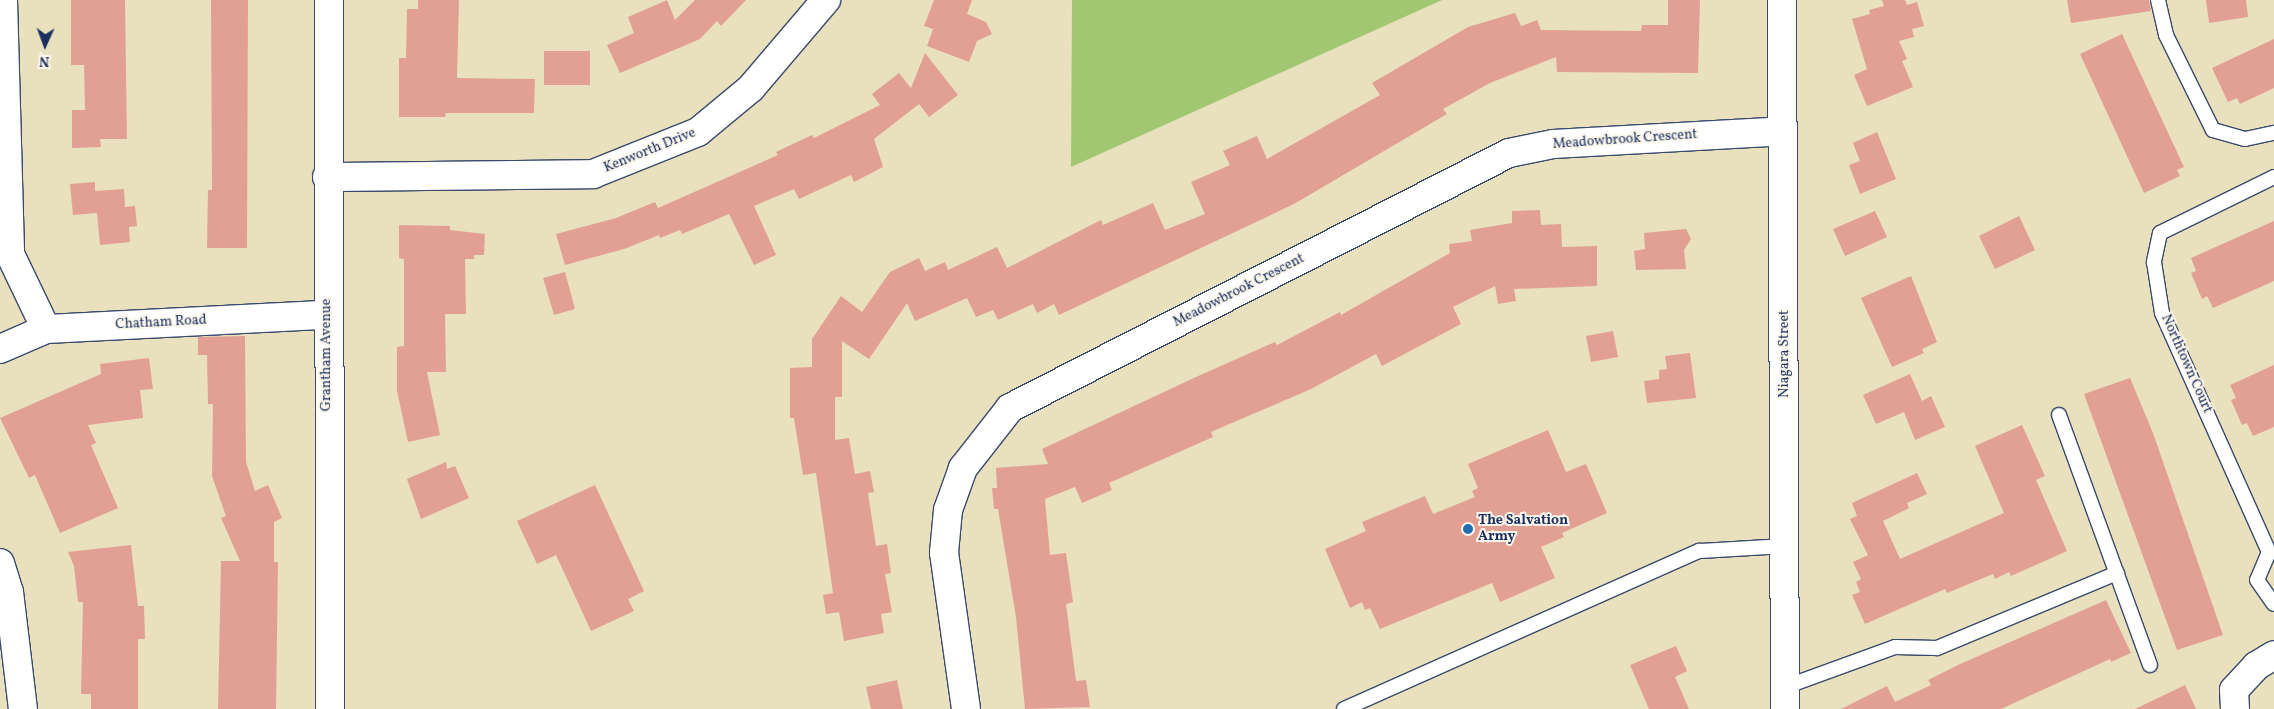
<!DOCTYPE html>
<html>
<head>
<meta charset="utf-8">
<style>
	body { margin:0 }
	#map { position:relative; width:2274px; height:709px; overflow:hidden; background:#e9e0bd; font-family:Vollkorn,serif }
	div>[style] { position:absolute }
	[style*='--x'] { left:calc(var(--x)*1px); top:calc(var(--y)*1px); width:calc(var(--w)*1px); rotate:calc(var(--a)*1deg) }
	.green>* { inset:0; background:#a2c772 }
	.building>* { inset:0; background:#e2a095 }
	.roads { filter:drop-shadow(1px 0 #3a4a6c) drop-shadow(-1px 0 #3a4a6c) drop-shadow(0 1px #3a4a6c) drop-shadow(0 -1px #3a4a6c) }
	.lane>* { height:14px; margin:-7px; padding:0 7px; transform-origin:7px; border-radius:7px; background:#fff }
	.street>* { height:28px; margin:-14px; padding:0 14px; transform-origin:14px; border-radius:14px; background:#fff }
	.secondary>* { height:28px; margin:-14px; padding:0 14px; transform-origin:14px; border-radius:14px; background:#fff }
	.dots>* { width:14px; height:14px; translate:-50% -50%; box-sizing:border-box; border:2px solid #fbf7ec; border-radius:50% }
	span { translate:-50% -50%; white-space:nowrap; text-align:center; line-height:1.15; -webkit-text-stroke:4px #fbf7ec; paint-order:stroke }
	.street-label { font-size:14px; color:#1b2f5e }
	.poi-label { font-size:14px; color:#1b2f5e; font-weight:700 }
	.left { translate:0 -50%; text-align:left }
	.north { position:absolute; left:20px; top:20px; width:50px; height:50px; -webkit-text-stroke:4px #fbf7ec; paint-order:stroke; rotate:182deg; font-size:14px; font-weight:700; line-height:20px; text-align:center; color:#1b2f5e }
	.north::after { content:''; display:block; margin:auto; width:18px; height:22px; background:#1b2f5e; clip-path:polygon(50% 0,100% 100%,50% 72%,0 100%) }
</style>
</head>
<body>
<div id="map">
	<div class="green">
		<i style="clip-path:polygon(1072px 0,1442px 0,1071px 167px)"></i>
	</div>
	<div class="building">
		<i style="clip-path:polygon(71px 0,125px 0,127px 139px,100px 139px,101px 147px,72px 148px,72px 110px,85px 110px,84px 65px,71px 65px)"></i>
		<i style="clip-path:polygon(211px 0,248px 0,247px 248px,207px 248px,208px 190px,212px 190px)"></i>
		<i style="clip-path:polygon(418px 0,459px 0,457px 78px,535px 79px,534px 113px,446px 113px,445px 117px,399px 117px,399px 58px,406px 58px,407px 9px,418px 9px)"></i>
		<i style="clip-path:polygon(667px 0,675px 20px,695px 0,746px 0,721px 26px,717px 21px,700px 39px,620px 73px,607px 45px,634px 33px,628px 17px)"></i>
		<i style="clip-path:polygon(934px 0,972px 0,967px 14px,986px 22px,992px 34px,977px 41px,969px 62px,927px 46px,933px 29px,924px 26px)"></i>
		<i style="clip-path:polygon(1668px 0,1700px 0,1698px 73px,1557px 72px,1556px 57px,1490px 83px,1443px 109px,1447px 114px,1294px 204px,1059px 315px,1054px 304px,1037px 313px,1033px 304px,998px 320px,993px 310px,976px 317px,967px 298px,915px 321px,907px 303px,869px 359px,842px 341px,842px 397px,835px 397px,835px 440px,849px 438px,855px 474px,870px 471px,874px 492px,868px 493px,876px 546px,887px 544px,891px 573px,885px 574px,892px 612px,881px 614px,884px 633px,844px 641px,839px 612px,826px 614px,823px 595px,833px 593px,816px 473px,803px 475px,794px 418px,790px 418px,790px 368px,812px 367px,812px 339px,841px 296px,862px 312px,890px 272px,919px 258px,925px 271px,945px 262px,948px 270px,997px 247px,1007px 268px,1101px 220px,1103px 225px,1153px 203px,1165px 230px,1205px 214px,1191px 182px,1230px 165px,1223px 151px,1257px 136px,1267px 159px,1380px 95px,1372px 83px,1468px 27px,1515px 13px,1521px 26px,1537px 20px,1541px 30px,1641px 31px,1642px 25px,1668px 25px)"></i>
		<i style="clip-path:polygon(1882px 0,1905px 0,1907px 5px,1917px 2px,1924px 26px,1912px 29px,1914px 37px,1899px 41px,1907px 59px,1902px 61px,1913px 87px,1867px 106px,1854px 75px,1867px 69px,1852px 19px,1870px 14px,1869px 10px,1884px 6px)"></i>
		<i style="clip-path:polygon(2067px 0,2149px 0,2151px 11px,2071px 23px)"></i>
		<i style="clip-path:polygon(2206px 0,2246px 0,2248px 17px,2209px 23px)"></i>
		<i style="clip-path:polygon(2122px 34px,2184px 167px,2177px 170px,2180px 176px,2144px 193px,2080px 54px)"></i>
		<i style="clip-path:polygon(2274px 39px,2274px 88px,2240px 104px,2237px 98px,2228px 102px,2212px 68px)"></i>
		<i style="clip-path:polygon(544px 51px,590px 51px,590px 85px,544px 85px)"></i>
		<i style="clip-path:polygon(925px 53px,958px 95px,929px 117px,919px 104px,874px 139px,883px 167px,854px 182px,851px 175px,799px 199px,794px 189px,754px 206px,776px 255px,754px 265px,729px 214px,682px 234px,680px 230px,660px 238px,659px 235px,624px 249px,565px 265px,556px 234px,616px 218px,655px 202px,658px 208px,778px 155px,776px 152px,812px 135px,814px 138px,880px 105px,872px 94px,899px 73px,911px 88px)"></i>
		<i style="clip-path:polygon(1877px 132px,1896px 179px,1860px 194px,1849px 165px,1860px 161px,1853px 143px)"></i>
		<i style="clip-path:polygon(95px 182px,95px 191px,124px 189px,125px 207px,135px 206px,137px 226px,129px 227px,130px 242px,100px 245px,97px 213px,73px 215px,70px 184px)"></i>
		<i style="clip-path:polygon(1540px 210px,1541px 225px,1561px 224px,1562px 247px,1597px 246px,1597px 286px,1514px 289px,1516px 301px,1498px 304px,1495px 286px,1453px 307px,1461px 324px,1382px 366px,1376px 354px,1311px 389px,1211px 432px,1213px 437px,1109px 483px,1112px 490px,1082px 503px,1075px 487px,1045px 499px,1050px 555px,1066px 553px,1073px 602px,1066px 604px,1076px 681px,1086px 680px,1090px 707px,1025px 709px,1016px 617px,998px 509px,994px 509px,992px 488px,997px 488px,996px 468px,1048px 464px,1042px 449px,1196px 377px,1275px 342px,1277px 345px,1340px 312px,1341px 315px,1450px 253px,1449px 244px,1472px 241px,1470px 230px,1512px 223px,1512px 211px)"></i>
		<i style="clip-path:polygon(1875px 211px,1887px 237px,1845px 256px,1833px 229px)"></i>
		<i style="clip-path:polygon(2019px 216px,2035px 250px,1995px 269px,1979px 236px)"></i>
		<i style="clip-path:polygon(2274px 221px,2274px 281px,2213px 308px,2207px 296px,2202px 299px,2191px 273px,2196px 271px,2191px 258px)"></i>
		<i style="clip-path:polygon(399px 225px,450px 226px,450px 230px,485px 234px,484px 255px,474px 255px,474px 259px,465px 259px,466px 314px,445px 314px,446px 372px,427px 372px,440px 435px,408px 442px,397px 391px,397px 347px,404px 346px,404px 259px,399px 258px)"></i>
		<i style="clip-path:polygon(1686px 229px,1691px 239px,1684px 250px,1686px 269px,1636px 270px,1634px 251px,1645px 249px,1644px 233px)"></i>
		<i style="clip-path:polygon(565px 272px,575px 309px,554px 315px,543px 278px)"></i>
		<i style="clip-path:polygon(1911px 276px,1937px 342px,1922px 349px,1924px 353px,1892px 367px,1861px 298px)"></i>
		<i style="clip-path:polygon(1613px 331px,1618px 357px,1591px 362px,1586px 336px)"></i>
		<i style="clip-path:polygon(245px 336px,246px 462px,255px 491px,268px 485px,282px 518px,274px 522px,274px 562px,278px 562px,276px 709px,218px 709px,221px 561px,240px 561px,221px 518px,226px 516px,212px 476px,213px 404px,208px 404px,207px 355px,198px 355px,198px 337px)"></i>
		<i style="clip-path:polygon(1690px 353px,1696px 398px,1647px 403px,1644px 381px,1659px 379px,1659px 370px,1667px 369px,1665px 356px)"></i>
		<i style="clip-path:polygon(149px 358px,153px 389px,140px 390px,143px 418px,88px 425px,96px 443px,91px 445px,118px 508px,60px 533px,35px 475px,29px 478px,0 418px,101px 374px,100px 364px)"></i>
		<i style="clip-path:polygon(2274px 365px,2274px 427px,2253px 436px,2247px 423px,2242px 425px,2231px 400px,2236px 398px,2230px 385px)"></i>
		<i style="clip-path:polygon(1910px 374px,1922px 401px,1931px 396px,1945px 427px,1915px 440px,1904px 412px,1876px 424px,1863px 395px)"></i>
		<i style="clip-path:polygon(2130px 378px,2153px 433px,2223px 635px,2177px 650px,2084px 394px)"></i>
		<i style="clip-path:polygon(2022px 425px,2045px 476px,2036px 480px,2067px 551px,2011px 576px,2009px 572px,1995px 579px,1993px 574px,1947px 593px,1945px 589px,1865px 624px,1852px 595px,1860px 592px,1856px 582px,1861px 579px,1853px 562px,1868px 555px,1850px 519px,1857px 516px,1852px 503px,1917px 473px,1927px 494px,1907px 503px,1909px 508px,1883px 521px,1900px 559px,2004px 513px,1975px 446px)"></i>
		<i style="clip-path:polygon(1548px 430px,1566px 472px,1586px 464px,1607px 513px,1562px 533px,1564px 537px,1541px 547px,1555px 578px,1500px 602px,1492px 583px,1380px 629px,1370px 608px,1365px 610px,1362px 602px,1350px 608px,1325px 549px,1366px 531px,1362px 522px,1425px 496px,1433px 514px,1475px 497px,1472px 491px,1478px 488px,1468px 464px)"></i>
		<i style="clip-path:polygon(446px 462px,447px 469px,455px 466px,469px 498px,421px 519px,407px 479px)"></i>
		<i style="clip-path:polygon(595px 485px,644px 591px,628px 599px,634px 611px,591px 631px,556px 555px,537px 564px,517px 521px)"></i>
		<i style="clip-path:polygon(131px 545px,138px 606px,144px 606px,145px 639px,138px 639px,138px 709px,91px 709px,91px 694px,81px 694px,83px 602px,78px 602px,74px 566px,68px 552px)"></i>
		<i style="clip-path:polygon(2106px 600px,2131px 653px,2111px 662px,2110px 659px,2001px 709px,1841px 709px,1887px 686px,1895px 702px,1931px 685px,1928px 680px,1958px 665px)"></i>
		<i style="clip-path:polygon(1676px 646px,1687px 671px,1675px 677px,1689px 709px,1649px 709px,1630px 665px)"></i>
		<i style="clip-path:polygon(897px 680px,903px 709px,871px 709px,866px 687px)"></i>
		<i style="clip-path:polygon(2185px 685px,2196px 709px,2135px 709px)"></i>
	</div>
	<div class="roads">
		<div class="lane">
			<i style="--x:2158;--y:0;--w:36;--a:77"></i>
			<i style="--x:2166;--y:35;--w:106;--a:63.7"></i>
			<i style="--x:2213;--y:130;--w:33;--a:16"></i>
			<i style="--x:2245;--y:139;--w:30;--a:-12"></i>
			<i style="--x:2274;--y:177;--w:127;--a:153.8"></i>
			<i style="--x:2160;--y:233;--w:30;--a:102"></i>
			<i style="--x:2154;--y:262;--w:52;--a:81.1"></i>
			<i style="--x:2162;--y:313;--w:262;--a:65.9"></i>
			<i style="--x:2269;--y:552;--w:30;--a:113"></i>
			<i style="--x:2257;--y:580;--w:29;--a:55"></i>
			<i style="--x:2059;--y:415;--w:266;--a:70"></i>
			<i style="--x:1785;--y:687;--w:117;--a:-20"></i>
			<i style="--x:1895;--y:647;--w:42;--a:1.4"></i>
			<i style="--x:1937;--y:648;--w:195;--a:-22.6"></i>
			<i style="--x:1344;--y:709;--w:389;--a:-24"></i>
			<i style="--x:1699;--y:551;--w:87;--a:-3.3"></i>
		</div>
		<div class="street">
			<i style="--x:3;--y:0;--w:254;--a:88.4"></i>
			<i style="--x:10;--y:254;--w:83;--a:64.4"></i>
			<i style="--x:327;--y:177;--w:266;--a:-0.6"></i>
			<i style="--x:593;--y:174;--w:113;--a:-21.8"></i>
			<i style="--x:698;--y:132;--w:69;--a:-39.7"></i>
			<i style="--x:751;--y:88;--w:116;--a:-49.6"></i>
			<i style="--x:0;--y:349;--w:50;--a:-23.5"></i>
			<i style="--x:46;--y:329;--w:281;--a:-2.9"></i>
			<i style="--x:0;--y:563;--w:30;--a:73"></i>
			<i style="--x:9;--y:592;--w:118;--a:83.2"></i>
			<i style="--x:966;--y:709;--w:158;--a:-98"></i>
			<i style="--x:944;--y:553;--w:43;--a:-84.7"></i>
			<i style="--x:948;--y:510;--w:45;--a:-70.3"></i>
			<i style="--x:963;--y:468;--w:76;--a:-51.9"></i>
			<i style="--x:1010;--y:408;--w:560;--a:-27.07"></i>
			<i style="--x:1509;--y:153;--w:45;--a:-11.6"></i>
			<i style="--x:1553;--y:144;--w:230;--a:-3.2"></i>
			<i style="--x:2235;--y:709;--w:19;--a:-93"></i>
			<i style="--x:2234;--y:690;--w:33;--a:-47"></i>
			<i style="--x:2256;--y:666;--w:21;--a:-31"></i>
		</div>
		<div class="secondary">
			<i style="--x:329;--y:0;--w:709;--a:89.92"></i>
			<i style="--x:1782;--y:0;--w:709;--a:89.76"></i>
		</div>
	</div>
	<div class="dots">
		<i style="left:1468px;top:529px;background:#1f6fb2"></i>
	</div>
	<div class="street-label">
		<span style="left:1625px;top:140px;rotate:-4deg">Meadowbrook Crescent</span>
		<span style="left:650px;top:151px;rotate:-22deg">Kenworth Drive</span>
		<span style="left:1239px;top:291px;rotate:-27deg">Meadowbrook Crescent</span>
		<span style="left:161px;top:323px;rotate:-3deg">Chatham Road</span>
		<span style="left:1785px;top:354px;rotate:-90deg">Niagara Street</span>
		<span style="left:327px;top:355px;rotate:-90deg">Grantham Avenue</span>
		<span style="left:2186px;top:364px;rotate:66deg">Northtown Court</span>
	</div>
	<div class="poi-label">
		<span class="left" style="left:1478px;top:529px">The Salvation<br>Army</span>
	</div>
	<div class="north">N</div>
</div>
</body>
</html>
